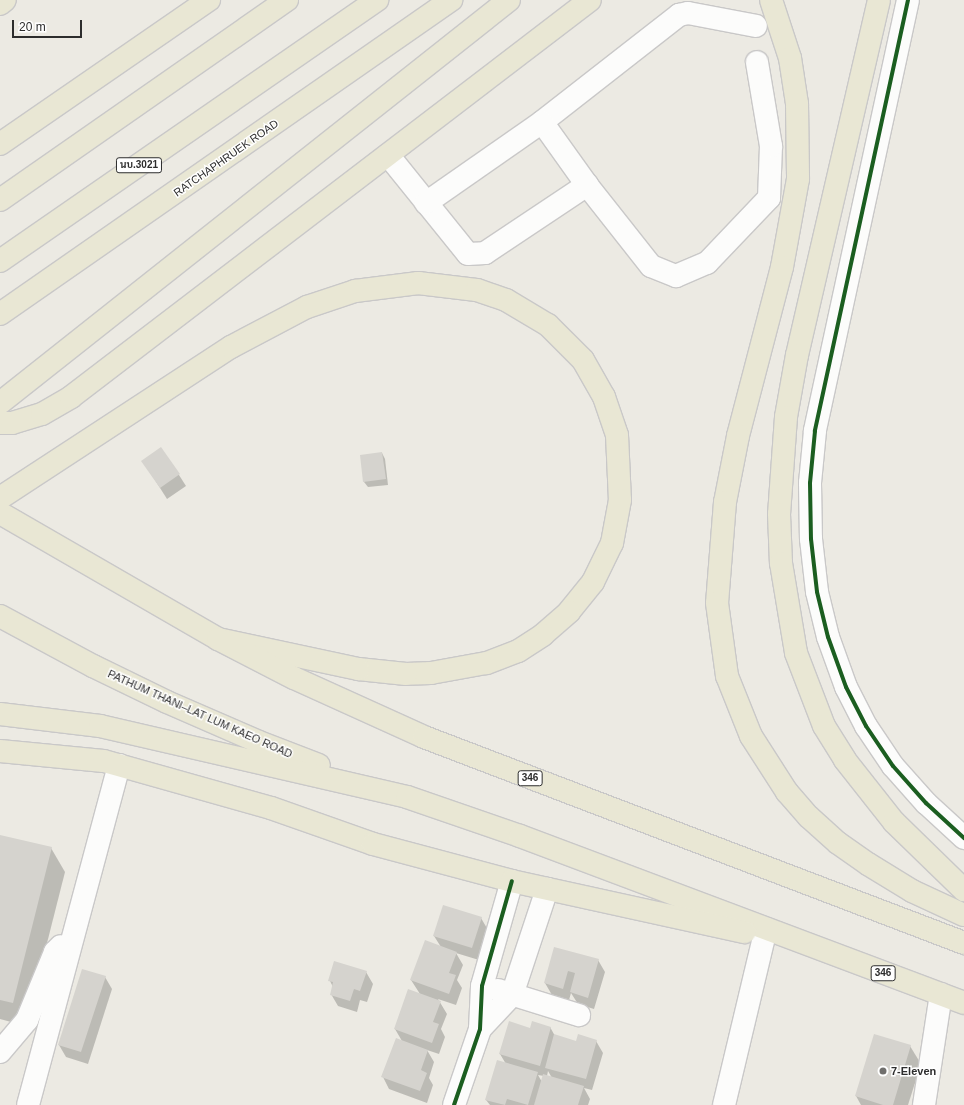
<!DOCTYPE html>
<html>
<head>
<meta charset="utf-8">
<style>
	body { margin:0 }
	#map { position:relative; width:964px; height:1105px; overflow:hidden; background:#eceae3; font-family:Helvetica,Sarabun,sans-serif }
	div>[style] { position:absolute }
	[style*='--x'] { left:calc(var(--x)*1px); top:calc(var(--y)*1px); width:calc(var(--w)*1px); rotate:calc(var(--a)*1deg) }
	.shadow>* { inset:0; background:#0003 }
	.building>* { inset:0; background:#d5d3ce }
	.roads { filter:drop-shadow(1px 0 #c9c8c8) drop-shadow(-1px 0 #c9c8c8) drop-shadow(0 1px #c9c8c8) drop-shadow(0 -1px #c9c8c8) }
	.minor>* { height:22px; margin:-11px; padding:0 11px; transform-origin:11px; border-radius:11px; background:#fcfcfb }
	.major>* { height:22px; margin:-11px; padding:0 11px; transform-origin:11px; border-radius:11px; background:#e9e7d4 }
	.cycleway>* { height:4px; margin:-2px; padding:0 2px; transform-origin:2px; border-radius:2px; background:#1b5e20 }
	.dots>* { width:11px; height:11px; translate:-50% -50%; box-sizing:border-box; border:2px solid #fff; border-radius:50% }
	span { translate:-50% -50%; white-space:nowrap; text-align:center; line-height:1.15; -webkit-text-stroke:3px #fff; paint-order:stroke }
	.shield-label span { padding:1px 3px; background:#fff; border:1px solid; border-radius:3px; -webkit-text-stroke-width:0 }
	.shield-label { font-size:10px; color:#2d2d2d; font-weight:700 }
	.street-label { font-size:11px; color:#2d2d2d }
	.poi-label { font-size:11px; color:#2d2d2d; font-weight:700 }
	.left { translate:0 -50%; text-align:left }
	.scale { position:absolute; left:12px; top:20px; width:70px; height:18px; box-sizing:border-box; border:2px solid #2d2d2d; border-top:0; padding-left:5px; font-size:12px; line-height:14px; white-space:nowrap; color:#2d2d2d; -webkit-text-stroke:3px #fff; paint-order:stroke }
</style>
</head>
<body>
<div id="map">
	<div class="shadow">
		<i style="clip-path:polygon(382px 453px,385px 459px,388px 485px,368px 487px,364px 482px)"></i>
		<i style="clip-path:polygon(143px 461px,179px 475px,186px 486px,167px 499px)"></i>
		<i style="clip-path:polygon(0 836px,51px 848px,65px 872px,26px 1026px,0 1019px)"></i>
		<i style="clip-path:polygon(481px 918px,488px 930px,479px 960px,456px 953px,463px 965px,457px 980px,462px 988px,456px 1005px,438px 999px,447px 1014px,441px 1029px,445px 1037px,439px 1054px,427px 1050px,434px 1062px,429px 1078px,433px 1085px,427px 1103px,389px 1089px,383px 1077px,402px 1041px,395px 1029px,420px 994px,411px 980px,441px 947px,434px 936px)"></i>
		<i style="clip-path:polygon(555px 948px,598px 960px,605px 972px,594px 1009px,578px 1004px,571px 993px,569px 1000px,552px 995px,545px 983px)"></i>
		<i style="clip-path:polygon(366px 972px,373px 984px,367px 1002px,360px 1000px,357px 1012px,338px 1006px,331px 994px,333px 987px,330px 981px)"></i>
		<i style="clip-path:polygon(105px 977px,112px 989px,88px 1064px,66px 1057px,59px 1045px)"></i>
		<i style="clip-path:polygon(evenodd,550px 1027px,555px 1036px,577px 1042px,596px 1041px,603px 1053px,592px 1090px,584px 1088px,590px 1099px,588px 1105px,490px 1105px,486px 1100px,506px 1064px,500px 1054px,531px 1029px,550px 1027px,548px 1071px,552px 1078px,547px 1076px,548px 1071px,550px 1027px,538px 1075px,544px 1076px,542px 1082px,538px 1075px)"></i>
		<i style="clip-path:polygon(910px 1046px,921px 1064px,908px 1105px,861px 1105px,856px 1096px)"></i>
	</div>
	<div class="building">
		<i style="clip-path:polygon(161px 447px,180px 474px,160px 488px,141px 461px)"></i>
		<i style="clip-path:polygon(382px 452px,386px 479px,363px 482px,360px 455px)"></i>
		<i style="clip-path:polygon(0 835px,52px 847px,13px 1003px,0 1000px)"></i>
		<i style="clip-path:polygon(443px 905px,482px 917px,472px 948px,433px 936px)"></i>
		<i style="clip-path:polygon(425px 940px,457px 952px,449px 973px,456px 975px,449px 994px,410px 980px)"></i>
		<i style="clip-path:polygon(554px 947px,599px 959px,588px 998px,570px 992px,575px 973px,568px 971px,563px 989px,544px 983px)"></i>
		<i style="clip-path:polygon(334px 961px,367px 971px,360px 991px,354px 989px,350px 1001px,330px 995px,333px 982px,328px 981px)"></i>
		<i style="clip-path:polygon(82px 969px,106px 976px,81px 1052px,58px 1045px)"></i>
		<i style="clip-path:polygon(408px 989px,441px 1001px,433px 1022px,439px 1024px,432px 1043px,394px 1029px)"></i>
		<i style="clip-path:polygon(509px 1021px,530px 1028px,532px 1021px,551px 1027px,540px 1066px,499px 1054px)"></i>
		<i style="clip-path:polygon(554px 1034px,576px 1041px,578px 1034px,597px 1040px,586px 1079px,545px 1068px)"></i>
		<i style="clip-path:polygon(874px 1034px,911px 1045px,893px 1105px,883px 1105px,855px 1096px)"></i>
		<i style="clip-path:polygon(396px 1038px,428px 1050px,421px 1070px,427px 1073px,420px 1091px,381px 1077px)"></i>
		<i style="clip-path:polygon(497px 1060px,538px 1072px,528px 1105px,507px 1099px,505px 1105px,485px 1100px)"></i>
		<i style="clip-path:polygon(543px 1074px,584px 1086px,578px 1105px,534px 1105px)"></i>
	</div>
	<div class="roads">
		<div class="minor">
			<i style="--x:908;--y:0;--w:441;--a:102.2"></i>
			<i style="--x:815;--y:431;--w:52;--a:95.5"></i>
			<i style="--x:810;--y:483;--w:56;--a:89"></i>
			<i style="--x:811;--y:539;--w:53;--a:83.5"></i>
			<i style="--x:817;--y:592;--w:46;--a:76.3"></i>
			<i style="--x:828;--y:637;--w:53;--a:70.2"></i>
			<i style="--x:846;--y:687;--w:44;--a:62.9"></i>
			<i style="--x:866;--y:726;--w:48;--a:56"></i>
			<i style="--x:893;--y:766;--w:50;--a:48.3"></i>
			<i style="--x:926;--y:803;--w:52;--a:42.6"></i>
			<i style="--x:388;--y:155;--w:127;--a:51.1"></i>
			<i style="--x:468;--y:254;--w:17;--a:-3"></i>
			<i style="--x:485;--y:253;--w:123;--a:-33.7"></i>
			<i style="--x:587;--y:185;--w:103;--a:51.7"></i>
			<i style="--x:651;--y:266;--w:27;--a:22"></i>
			<i style="--x:676;--y:276;--w:34;--a:-23"></i>
			<i style="--x:707;--y:263;--w:90;--a:-46.4"></i>
			<i style="--x:769;--y:198;--w:52;--a:-87.8"></i>
			<i style="--x:771;--y:146;--w:85;--a:-99.5"></i>
			<i style="--x:587;--y:185;--w:77;--a:-125.5"></i>
			<i style="--x:542;--y:122;--w:174;--a:-38"></i>
			<i style="--x:679;--y:15;--w:9;--a:-13"></i>
			<i style="--x:688;--y:13;--w:69;--a:10.8"></i>
			<i style="--x:426;--y:203;--w:141;--a:-34.9"></i>
			<i style="--x:498;--y:990;--w:85;--a:17.2"></i>
			<i style="--x:480;--y:1029;--w:47;--a:-46.7"></i>
			<i style="--x:512;--y:995;--w:112;--a:-71.7"></i>
			<i style="--x:0;--y:1052;--w:42;--a:-49.8"></i>
			<i style="--x:27;--y:1020;--w:74;--a:-67.6"></i>
			<i style="--x:55;--y:952;--w:8;--a:-45"></i>
			<i style="--x:28;--y:1105;--w:352;--a:-75"></i>
			<i style="--x:454;--y:1105;--w:80;--a:-71.1"></i>
			<i style="--x:480;--y:1029;--w:43;--a:-87.3"></i>
			<i style="--x:482;--y:986;--w:109;--a:-74.1"></i>
			<i style="--x:724;--y:1105;--w:181;--a:-76.6"></i>
			<i style="--x:924;--y:1105;--w:112;--a:-81.3"></i>
		</div>
		<div class="major">
			<i style="--x:771;--y:0;--w:61;--a:71.9"></i>
			<i style="--x:790;--y:58;--w:47;--a:81.3"></i>
			<i style="--x:797;--y:104;--w:75;--a:89.2"></i>
			<i style="--x:798;--y:179;--w:89;--a:100.3"></i>
			<i style="--x:782;--y:267;--w:175;--a:104.6"></i>
			<i style="--x:738;--y:436;--w:67;--a:101.1"></i>
			<i style="--x:725;--y:502;--w:101;--a:94.5"></i>
			<i style="--x:717;--y:603;--w:74;--a:82.2"></i>
			<i style="--x:727;--y:676;--w:65;--a:68.2"></i>
			<i style="--x:751;--y:736;--w:67;--a:57.3"></i>
			<i style="--x:787;--y:792;--w:33;--a:49"></i>
			<i style="--x:809;--y:817;--w:39;--a:42"></i>
			<i style="--x:838;--y:843;--w:37;--a:35"></i>
			<i style="--x:868;--y:864;--w:52;--a:31.5"></i>
			<i style="--x:912;--y:891;--w:57;--a:24.8"></i>
			<i style="--x:879;--y:0;--w:364;--a:103"></i>
			<i style="--x:797;--y:355;--w:63;--a:100.1"></i>
			<i style="--x:786;--y:417;--w:97;--a:94.1"></i>
			<i style="--x:779;--y:514;--w:49;--a:87.7"></i>
			<i style="--x:781;--y:563;--w:91;--a:80.5"></i>
			<i style="--x:796;--y:653;--w:78;--a:69"></i>
			<i style="--x:824;--y:726;--w:40;--a:58"></i>
			<i style="--x:845;--y:760;--w:79;--a:51.7"></i>
			<i style="--x:894;--y:822;--w:98;--a:44.2"></i>
			<i style="--x:0;--y:4;--w:6;--a:-39"></i>
			<i style="--x:0;--y:144;--w:254;--a:-34.6"></i>
			<i style="--x:0;--y:200;--w:350;--a:-34.9"></i>
			<i style="--x:0;--y:261;--w:459;--a:-34.7"></i>
			<i style="--x:0;--y:314;--w:550;--a:-34.85"></i>
			<i style="--x:0;--y:403;--w:649;--a:-38.37"></i>
			<i style="--x:0;--y:423;--w:12;--a:0"></i>
			<i style="--x:12;--y:423;--w:31;--a:-17"></i>
			<i style="--x:42;--y:414;--w:34;--a:-30"></i>
			<i style="--x:71;--y:397;--w:653;--a:-37.41"></i>
			<i style="--x:0;--y:498;--w:276;--a:-33.2"></i>
			<i style="--x:231;--y:347;--w:86;--a:-27.8"></i>
			<i style="--x:307;--y:307;--w:51;--a:-18.4"></i>
			<i style="--x:355;--y:291;--w:64;--a:-7.2"></i>
			<i style="--x:418;--y:283;--w:59;--a:6.8"></i>
			<i style="--x:477;--y:290;--w:31;--a:19"></i>
			<i style="--x:506;--y:300;--w:49;--a:30.8"></i>
			<i style="--x:548;--y:325;--w:49;--a:45"></i>
			<i style="--x:583;--y:360;--w:43;--a:60.4"></i>
			<i style="--x:604;--y:397;--w:40;--a:71.1"></i>
			<i style="--x:617;--y:435;--w:65;--a:87.4"></i>
			<i style="--x:620;--y:500;--w:44;--a:100.5"></i>
			<i style="--x:612;--y:543;--w:43;--a:116"></i>
			<i style="--x:593;--y:582;--w:38;--a:129"></i>
			<i style="--x:569;--y:612;--w:35;--a:139"></i>
			<i style="--x:543;--y:635;--w:30;--a:147"></i>
			<i style="--x:518;--y:651;--w:34;--a:159"></i>
			<i style="--x:486;--y:663;--w:56;--a:169.7"></i>
			<i style="--x:431;--y:673;--w:25;--a:178"></i>
			<i style="--x:406;--y:674;--w:48;--a:-174.1"></i>
			<i style="--x:358;--y:669;--w:143;--a:-167.9"></i>
			<i style="--x:0;--y:513;--w:252;--a:30"></i>
			<i style="--x:218;--y:639;--w:85;--a:27.2"></i>
			<i style="--x:294;--y:678;--w:143;--a:24.4"></i>
			<i style="--x:424;--y:737;--w:578;--a:20.88"></i>
			<i style="--x:0;--y:616;--w:106;--a:28.3"></i>
			<i style="--x:93;--y:666;--w:82;--a:25.9"></i>
			<i style="--x:167;--y:702;--w:100;--a:23.5"></i>
			<i style="--x:259;--y:742;--w:64;--a:21"></i>
			<i style="--x:0;--y:714;--w:101;--a:6.8"></i>
			<i style="--x:100;--y:726;--w:315;--a:13"></i>
			<i style="--x:407;--y:797;--w:120;--a:19"></i>
			<i style="--x:520;--y:836;--w:474;--a:20.6"></i>
			<i style="--x:0;--y:751;--w:104;--a:5.5"></i>
			<i style="--x:104;--y:761;--w:173;--a:15.7"></i>
			<i style="--x:271;--y:808;--w:108;--a:19.4"></i>
			<i style="--x:373;--y:844;--w:144;--a:14.9"></i>
			<i style="--x:512;--y:881;--w:238;--a:12.4"></i>
		</div>
	</div>
	<div class="cycleway">
		<i style="--x:908;--y:0;--w:441;--a:102.2"></i>
		<i style="--x:815;--y:431;--w:52;--a:95.5"></i>
		<i style="--x:810;--y:483;--w:56;--a:89"></i>
		<i style="--x:811;--y:539;--w:53;--a:83.5"></i>
		<i style="--x:817;--y:592;--w:46;--a:76.3"></i>
		<i style="--x:828;--y:637;--w:53;--a:70.2"></i>
		<i style="--x:846;--y:687;--w:44;--a:62.9"></i>
		<i style="--x:866;--y:726;--w:48;--a:56"></i>
		<i style="--x:893;--y:766;--w:50;--a:48.3"></i>
		<i style="--x:926;--y:803;--w:52;--a:42.6"></i>
		<i style="--x:454;--y:1105;--w:80;--a:-71.1"></i>
		<i style="--x:480;--y:1029;--w:43;--a:-87.3"></i>
		<i style="--x:482;--y:986;--w:109;--a:-74.1"></i>
	</div>
	<div class="dots">
		<i style="left:883px;top:1071px;background:#706f6d"></i>
	</div>
	<div class="shield-label">
		<span style="left:139px;top:165px">นบ.3021</span>
		<span style="left:530px;top:778px">346</span>
		<span style="left:883px;top:973px">346</span>
	</div>
	<div class="street-label">
		<span style="left:226px;top:158px;rotate:-35deg">RATCHAPHRUEK ROAD</span>
		<span style="left:200px;top:714px;rotate:24deg">PATHUM THANI–LAT LUM KAEO ROAD</span>
	</div>
	<div class="poi-label">
		<span class="left" style="left:891px;top:1071px">7-Eleven</span>
	</div>
	<div class="scale">20 m</div>
</div>
</body>
</html>
